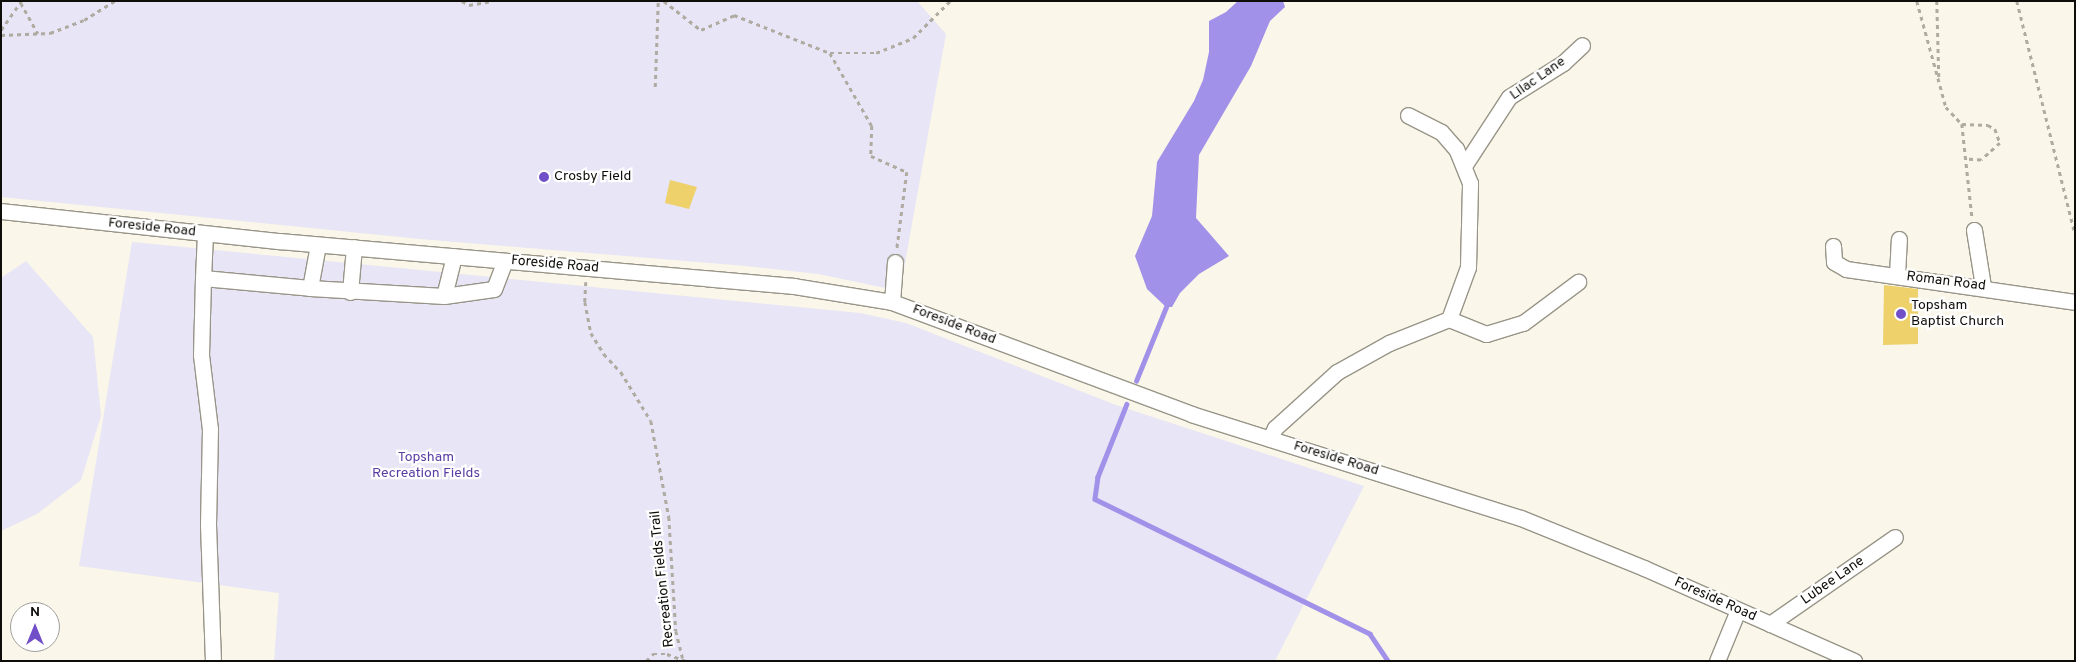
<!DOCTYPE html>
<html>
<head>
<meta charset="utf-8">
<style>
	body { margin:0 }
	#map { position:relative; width:2076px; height:662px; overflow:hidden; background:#faf6e9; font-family:Overpass,sans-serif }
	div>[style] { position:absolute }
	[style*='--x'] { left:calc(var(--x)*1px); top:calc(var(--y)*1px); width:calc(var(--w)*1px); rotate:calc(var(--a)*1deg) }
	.green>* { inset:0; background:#e7e5f6 }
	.water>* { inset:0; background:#a291e8 }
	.stream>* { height:4.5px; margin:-2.25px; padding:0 2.25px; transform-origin:2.25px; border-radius:2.25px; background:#a291e8 }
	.building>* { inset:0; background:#eed16b }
	.path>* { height:2.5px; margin-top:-1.25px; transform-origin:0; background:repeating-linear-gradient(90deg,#afaba1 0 4px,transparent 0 8px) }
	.roads { filter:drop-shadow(1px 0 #989588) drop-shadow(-1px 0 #989588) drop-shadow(0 1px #989588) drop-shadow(0 -1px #989588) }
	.minor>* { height:15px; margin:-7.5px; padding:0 7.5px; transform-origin:7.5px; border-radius:7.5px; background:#fff }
	.dots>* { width:14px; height:14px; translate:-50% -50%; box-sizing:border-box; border:2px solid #fff; border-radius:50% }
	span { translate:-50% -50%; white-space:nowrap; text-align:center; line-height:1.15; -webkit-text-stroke:4.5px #fff; paint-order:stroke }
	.street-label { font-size:14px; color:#0f0d09 }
	.poi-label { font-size:14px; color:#0f0d09 }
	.left { translate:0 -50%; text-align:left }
	.park-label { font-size:14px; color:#5a3da3 }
	.frame { position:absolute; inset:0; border:2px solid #0f0d09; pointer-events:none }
	.north { position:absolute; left:10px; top:602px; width:50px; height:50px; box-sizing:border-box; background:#fff; border:1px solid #9f9e9d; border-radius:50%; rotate:0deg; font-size:14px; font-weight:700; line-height:20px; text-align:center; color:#0f0d09 }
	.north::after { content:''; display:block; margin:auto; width:18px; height:22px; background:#714fc9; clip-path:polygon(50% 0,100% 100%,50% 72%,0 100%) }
</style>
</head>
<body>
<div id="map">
	<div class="green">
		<i style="clip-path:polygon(1px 1px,917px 1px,946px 34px,900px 291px,818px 274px,746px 266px,420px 239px,1px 197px)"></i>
		<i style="clip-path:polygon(132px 242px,860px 313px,906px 323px,1116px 405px,1364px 486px,1275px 661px,274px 661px,279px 593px,79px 566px)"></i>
		<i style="clip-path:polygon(26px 261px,93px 337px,101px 416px,81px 480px,37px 514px,1px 531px,1px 278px)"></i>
	</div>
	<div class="water">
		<i style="clip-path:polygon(1238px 1px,1283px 1px,1285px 7px,1270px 21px,1251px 66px,1199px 155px,1196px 218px,1229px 256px,1199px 274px,1180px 293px,1172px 307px,1166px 307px,1147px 289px,1135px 256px,1152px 216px,1157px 162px,1194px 101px,1203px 80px,1209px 52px,1209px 21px,1226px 12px)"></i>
	</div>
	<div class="stream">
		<i style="--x:1136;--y:381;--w:80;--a:-67.9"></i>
		<i style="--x:1127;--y:404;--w:79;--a:111.7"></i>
		<i style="--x:1098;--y:477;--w:22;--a:98"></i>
		<i style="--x:1095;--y:499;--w:306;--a:26.1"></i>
		<i style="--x:1370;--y:634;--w:32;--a:56"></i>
	</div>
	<div class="building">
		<i style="clip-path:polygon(670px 180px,697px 187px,689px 209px,665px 203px)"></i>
		<i style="clip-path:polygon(1884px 285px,1918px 289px,1918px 344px,1883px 345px)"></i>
	</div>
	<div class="path">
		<i style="--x:462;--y:1;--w:8;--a:30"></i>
		<i style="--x:469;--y:5;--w:22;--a:-10"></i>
		<i style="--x:664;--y:1;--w:47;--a:38.1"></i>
		<i style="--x:701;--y:30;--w:36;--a:-24"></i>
		<i style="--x:734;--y:15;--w:103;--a:21.6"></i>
		<i style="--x:830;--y:53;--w:84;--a:60.1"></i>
		<i style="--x:872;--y:126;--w:30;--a:92"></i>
		<i style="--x:871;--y:156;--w:39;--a:24"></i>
		<i style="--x:907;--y:172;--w:78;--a:97.4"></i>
		<i style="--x:1917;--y:1;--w:110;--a:74.7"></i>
		<i style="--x:1946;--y:107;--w:23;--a:47"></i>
		<i style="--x:1962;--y:124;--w:93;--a:83.8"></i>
		<i style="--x:1937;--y:1;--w:76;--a:88.5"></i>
		<i style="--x:2017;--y:1;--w:240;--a:76"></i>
		<i style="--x:21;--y:3;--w:35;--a:61"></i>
		<i style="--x:1;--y:30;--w:35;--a:-55"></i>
		<i style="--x:1;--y:35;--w:49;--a:-2.3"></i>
		<i style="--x:50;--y:33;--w:36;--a:-21"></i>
		<i style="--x:84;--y:20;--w:36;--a:-32"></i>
		<i style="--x:830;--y:53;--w:46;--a:0"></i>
		<i style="--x:876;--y:53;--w:40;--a:-22"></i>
		<i style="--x:913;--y:38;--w:52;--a:-45"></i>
		<i style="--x:655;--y:87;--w:86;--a:-88"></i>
		<i style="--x:1962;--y:124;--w:26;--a:2"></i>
		<i style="--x:1988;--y:125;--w:8;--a:30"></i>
		<i style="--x:1995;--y:129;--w:15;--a:70"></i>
		<i style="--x:2000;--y:143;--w:25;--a:138"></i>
		<i style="--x:1981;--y:160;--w:16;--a:-176"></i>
		<i style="--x:586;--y:282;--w:20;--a:93"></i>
		<i style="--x:585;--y:302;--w:32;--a:79"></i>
		<i style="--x:591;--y:333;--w:25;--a:58"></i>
		<i style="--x:604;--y:354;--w:25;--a:47"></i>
		<i style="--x:621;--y:372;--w:57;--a:58.5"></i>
		<i style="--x:651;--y:421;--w:98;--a:79.4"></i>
		<i style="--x:669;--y:517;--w:114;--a:86.5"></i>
		<i style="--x:676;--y:631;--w:30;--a:76"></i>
		<i style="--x:646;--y:661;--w:10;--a:-45"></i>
		<i style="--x:653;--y:654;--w:14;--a:0"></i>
		<i style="--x:667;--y:654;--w:20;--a:20"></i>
	</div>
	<div class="roads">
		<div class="minor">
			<i style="--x:1464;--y:166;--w:82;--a:-56.9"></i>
			<i style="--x:1509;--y:97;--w:64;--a:-32.2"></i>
			<i style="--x:1563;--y:63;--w:26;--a:-43"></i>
			<i style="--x:1;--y:211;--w:280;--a:6.2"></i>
			<i style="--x:279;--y:241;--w:517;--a:4.99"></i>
			<i style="--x:794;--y:286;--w:99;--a:9.3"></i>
			<i style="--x:892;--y:302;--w:319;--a:20.5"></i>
			<i style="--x:1191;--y:414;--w:346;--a:17.5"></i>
			<i style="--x:1521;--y:518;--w:133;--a:22.1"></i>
			<i style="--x:1644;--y:568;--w:230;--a:23.9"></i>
			<i style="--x:1974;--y:230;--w:57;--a:80.9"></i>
			<i style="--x:205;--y:234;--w:44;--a:92.6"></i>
			<i style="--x:203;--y:278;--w:107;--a:5.3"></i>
			<i style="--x:310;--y:288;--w:134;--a:3.4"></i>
			<i style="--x:444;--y:296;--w:50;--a:-8"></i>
			<i style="--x:494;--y:289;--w:30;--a:-69"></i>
			<i style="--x:1833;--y:246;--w:16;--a:86"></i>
			<i style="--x:1834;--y:262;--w:14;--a:30"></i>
			<i style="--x:1846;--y:269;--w:231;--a:8.2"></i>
			<i style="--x:1897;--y:275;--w:36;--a:-87"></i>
			<i style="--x:203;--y:278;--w:77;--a:91.5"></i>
			<i style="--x:201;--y:355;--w:75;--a:83.1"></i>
			<i style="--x:210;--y:429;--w:96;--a:91.2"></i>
			<i style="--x:208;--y:525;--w:136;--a:87.9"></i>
			<i style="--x:310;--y:288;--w:44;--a:-79.5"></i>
			<i style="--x:350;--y:292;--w:45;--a:-84.9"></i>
			<i style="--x:444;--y:296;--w:41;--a:-76"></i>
			<i style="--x:892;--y:302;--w:40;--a:-85.7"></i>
			<i style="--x:1449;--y:319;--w:40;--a:22"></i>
			<i style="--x:1486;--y:334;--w:39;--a:-17"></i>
			<i style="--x:1523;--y:323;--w:69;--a:-36.7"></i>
			<i style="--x:1270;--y:439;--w:12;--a:-66"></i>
			<i style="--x:1275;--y:428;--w:84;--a:-42.1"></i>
			<i style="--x:1337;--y:372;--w:60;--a:-29.1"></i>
			<i style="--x:1389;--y:343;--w:65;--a:-21.8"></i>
			<i style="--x:1449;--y:319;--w:55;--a:-69.9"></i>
			<i style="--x:1468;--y:267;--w:84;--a:-88.6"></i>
			<i style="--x:1470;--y:183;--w:37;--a:-112"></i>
			<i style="--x:1456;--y:149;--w:23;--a:-131"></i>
			<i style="--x:1441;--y:132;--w:37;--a:-153"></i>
			<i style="--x:1770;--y:624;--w:152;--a:-34.8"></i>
			<i style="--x:1717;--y:661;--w:55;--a:-67.6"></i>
		</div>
	</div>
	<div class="dots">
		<i style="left:544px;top:177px;background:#714fc9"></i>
		<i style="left:1901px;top:314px;background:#714fc9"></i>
	</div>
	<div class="street-label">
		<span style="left:1538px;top:79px;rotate:-35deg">Lilac Lane</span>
		<span style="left:152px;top:228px;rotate:6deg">Foreside Road</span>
		<span style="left:555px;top:265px;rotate:5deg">Foreside Road</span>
		<span style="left:1946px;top:282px;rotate:7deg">Roman Road</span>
		<span style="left:954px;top:325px;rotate:21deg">Foreside Road</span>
		<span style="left:1336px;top:459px;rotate:17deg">Foreside Road</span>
		<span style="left:663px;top:579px;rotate:-96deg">Recreation Fields Trail</span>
		<span style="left:1833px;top:581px;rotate:-35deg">Lubee Lane</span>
		<span style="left:1715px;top:600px;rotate:24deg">Foreside Road</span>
	</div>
	<div class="poi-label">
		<span class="left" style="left:554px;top:177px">Crosby Field</span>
		<span class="left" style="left:1911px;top:314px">Topsham<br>Baptist Church</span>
	</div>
	<div class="park-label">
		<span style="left:426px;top:466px">Topsham<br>Recreation Fields</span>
	</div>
	<div class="frame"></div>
	<div class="north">N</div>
</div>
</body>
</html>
